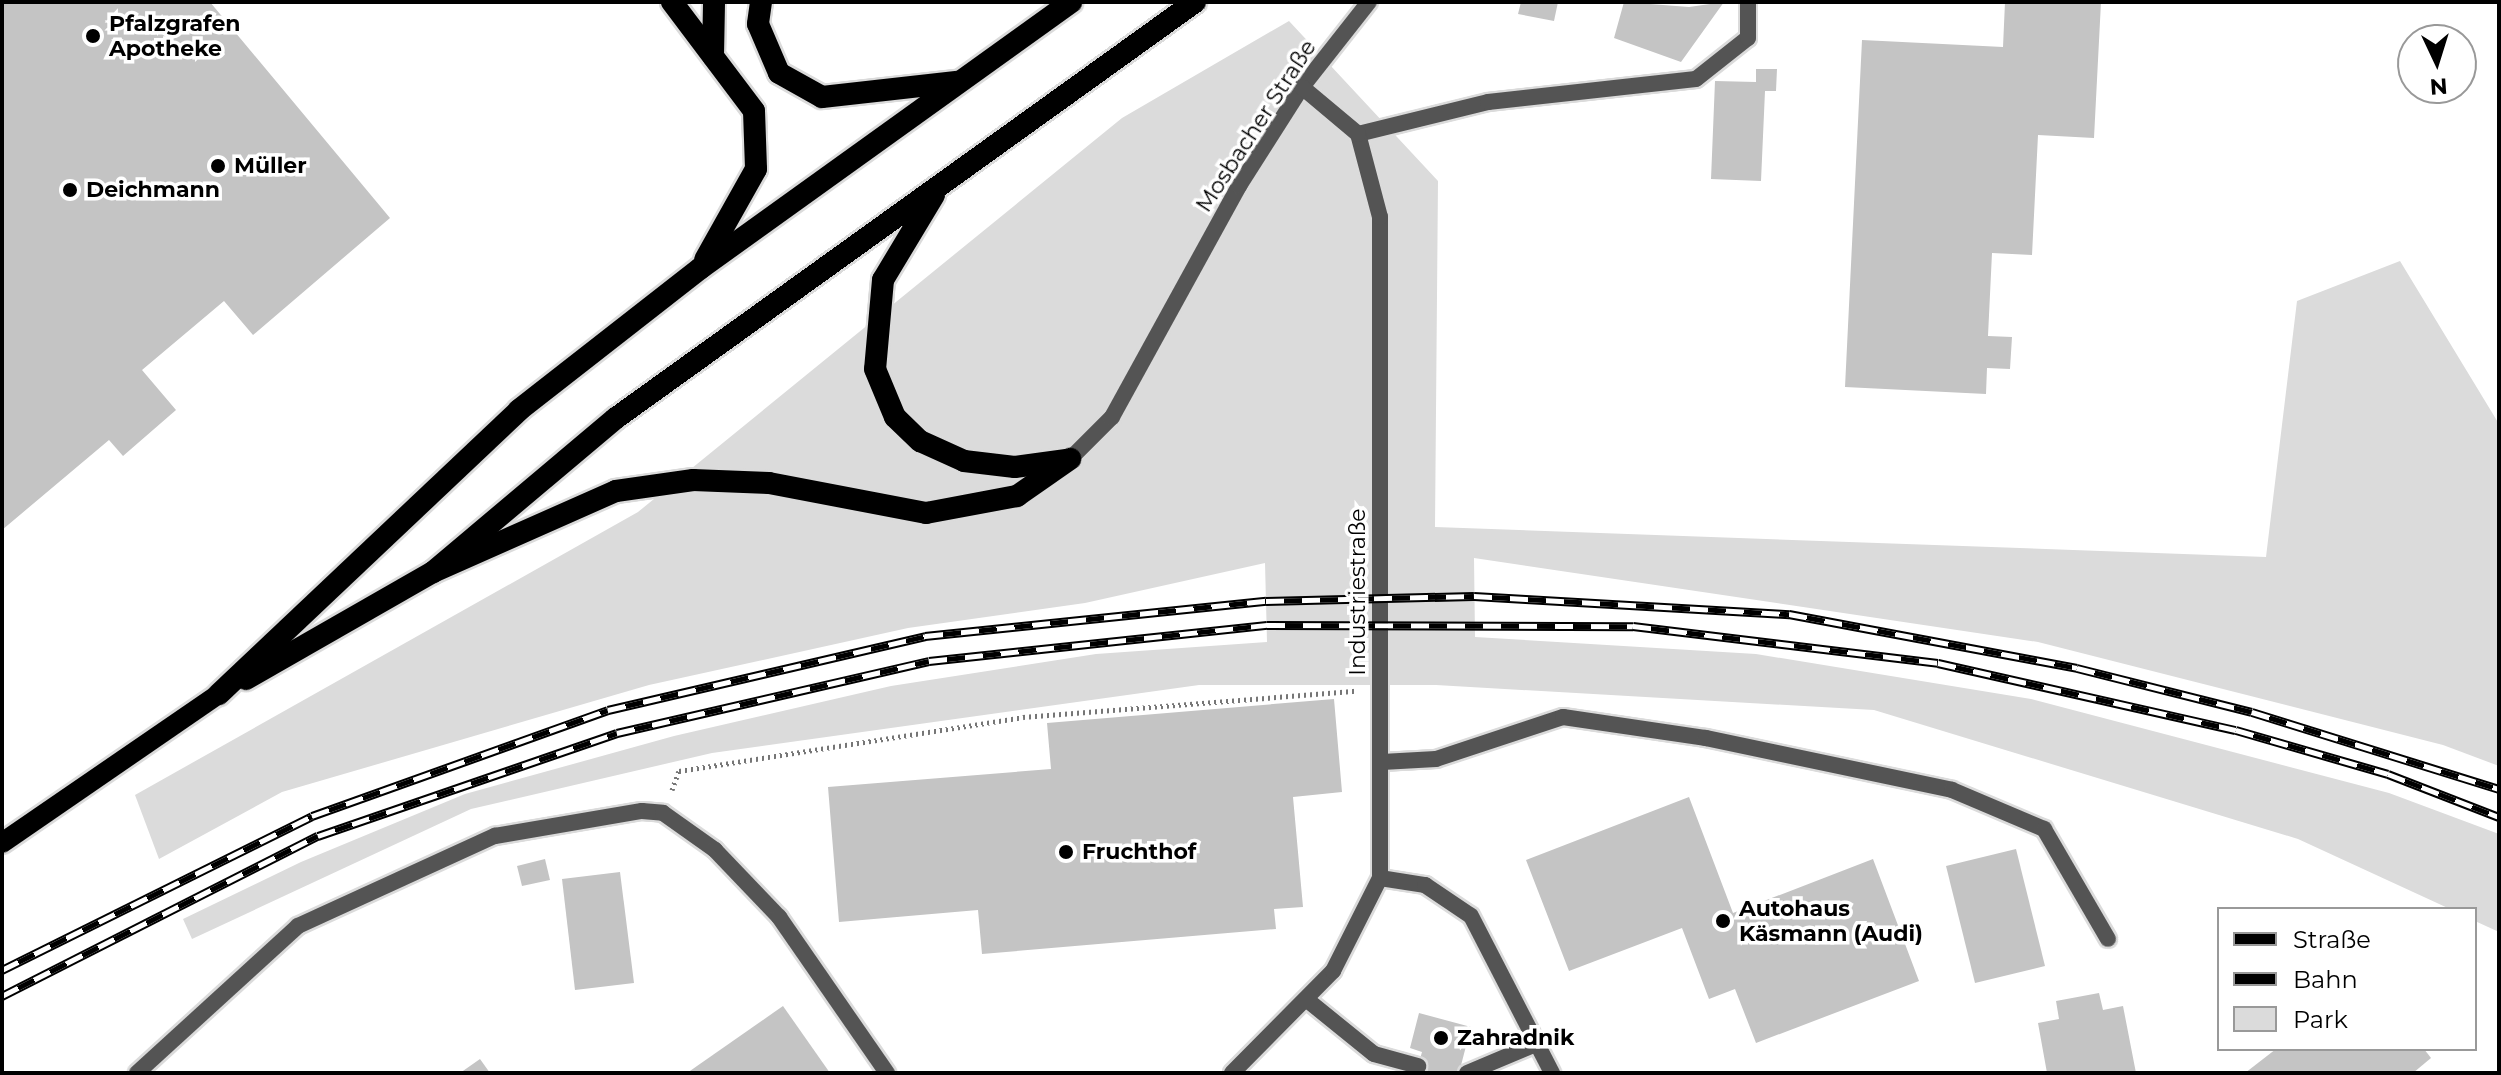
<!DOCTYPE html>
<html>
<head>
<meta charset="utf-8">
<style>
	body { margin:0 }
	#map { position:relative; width:2501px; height:1075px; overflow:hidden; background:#fff; font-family:Montserrat,sans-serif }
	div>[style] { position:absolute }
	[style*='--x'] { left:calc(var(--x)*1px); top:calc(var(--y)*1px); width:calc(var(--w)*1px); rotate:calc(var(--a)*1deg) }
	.green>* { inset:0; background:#dbdbdb }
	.building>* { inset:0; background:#c4c4c4 }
	.path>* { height:5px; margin-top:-2.5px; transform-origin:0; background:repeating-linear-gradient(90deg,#767676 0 2px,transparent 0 6px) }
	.roads { filter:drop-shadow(2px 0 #dbdbdb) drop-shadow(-2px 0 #dbdbdb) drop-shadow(0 2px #dbdbdb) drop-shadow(0 -2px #dbdbdb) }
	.service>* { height:16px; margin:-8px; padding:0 8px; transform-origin:8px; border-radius:8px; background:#545454 }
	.minor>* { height:16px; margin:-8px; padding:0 8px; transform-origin:8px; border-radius:8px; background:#545454 }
	.tertiary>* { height:16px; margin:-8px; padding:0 8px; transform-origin:8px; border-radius:8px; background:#545454 }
	.primary>* { height:20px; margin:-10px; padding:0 10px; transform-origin:10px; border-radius:10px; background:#000 }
	.trunk>* { height:22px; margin:-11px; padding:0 11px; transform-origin:11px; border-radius:11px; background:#000 }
	.rail>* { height:9px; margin-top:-4.5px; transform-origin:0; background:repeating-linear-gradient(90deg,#fff 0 18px,#000 0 36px); box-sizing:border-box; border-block:2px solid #000 }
	.dots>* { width:22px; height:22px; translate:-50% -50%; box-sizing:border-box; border:4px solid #fff; border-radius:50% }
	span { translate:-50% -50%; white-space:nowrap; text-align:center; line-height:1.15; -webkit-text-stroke:7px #fff; paint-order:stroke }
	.poi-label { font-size:22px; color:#000; font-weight:700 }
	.left { translate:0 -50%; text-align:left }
	.street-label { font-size:22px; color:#000 }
	.frame { position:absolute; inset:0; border:4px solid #000; pointer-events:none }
	.legend { position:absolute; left:2217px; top:907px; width:260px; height:144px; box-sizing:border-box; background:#fff; border:2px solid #999; margin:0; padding:10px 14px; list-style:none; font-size:24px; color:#000 }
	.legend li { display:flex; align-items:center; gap:16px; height:40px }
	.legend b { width:40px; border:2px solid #999 }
	.north { position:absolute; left:2397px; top:24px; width:80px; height:80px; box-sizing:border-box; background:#fff; border:2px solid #999; border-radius:50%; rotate:176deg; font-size:22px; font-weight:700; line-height:32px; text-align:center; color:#000 }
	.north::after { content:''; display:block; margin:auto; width:28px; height:36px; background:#000; clip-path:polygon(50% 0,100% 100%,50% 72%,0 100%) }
</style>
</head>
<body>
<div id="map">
	<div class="green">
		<i style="clip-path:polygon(1289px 21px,1438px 181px,1435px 527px,2266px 557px,2297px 301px,2400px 261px,2499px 424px,2499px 766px,2443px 745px,2038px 642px,1474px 558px,1475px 637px,1756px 654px,2031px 699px,2389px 793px,2499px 834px,2499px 932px,2475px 921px,2475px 909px,2450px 909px,2298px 839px,1874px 710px,1436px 685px,1199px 685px,712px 753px,471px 809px,192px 939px,183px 919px,301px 862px,465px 794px,674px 736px,891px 686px,1096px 654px,1267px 642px,1265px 563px,1085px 603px,908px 628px,649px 685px,282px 792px,159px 859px,135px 795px,638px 512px,1122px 118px)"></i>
	</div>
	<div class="building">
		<i style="clip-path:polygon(2px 2px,210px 2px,390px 218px,253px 335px,224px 301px,142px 370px,176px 410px,123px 456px,109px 440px,2px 530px)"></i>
		<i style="clip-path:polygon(1521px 2px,1558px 2px,1554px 21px,1518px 14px)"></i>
		<i style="clip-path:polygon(1624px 2px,1689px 7px,1724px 2px,1681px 62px,1614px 38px)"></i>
		<i style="clip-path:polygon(2005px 2px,2101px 2px,2094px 138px,2038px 135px,2032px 255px,1992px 253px,1988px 336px,2012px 337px,2010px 369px,1987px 368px,1986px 394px,1845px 387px,1862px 40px,2003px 47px)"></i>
		<i style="clip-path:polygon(1756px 69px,1777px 69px,1776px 91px,1765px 91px,1761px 181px,1711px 179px,1715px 81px,1756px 82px)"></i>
		<i style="clip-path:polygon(1334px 699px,1342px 792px,1293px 797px,1303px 907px,1274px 909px,1276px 929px,982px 954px,978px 910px,839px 922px,828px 787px,1051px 769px,1047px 723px)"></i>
		<i style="clip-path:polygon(1689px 797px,1733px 913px,1873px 859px,1919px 981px,1756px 1043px,1735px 989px,1709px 999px,1682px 928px,1569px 971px,1526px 860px)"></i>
		<i style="clip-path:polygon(2016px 849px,2045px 966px,1975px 983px,1946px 866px)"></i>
		<i style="clip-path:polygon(545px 859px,550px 880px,522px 886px,517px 866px)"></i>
		<i style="clip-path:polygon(620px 872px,634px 983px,575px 990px,562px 879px)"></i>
		<i style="clip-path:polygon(2099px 993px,2103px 1010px,2123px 1006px,2136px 1073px,2047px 1073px,2038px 1023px,2059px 1019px,2056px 1001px)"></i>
		<i style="clip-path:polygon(783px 1006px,830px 1073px,687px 1073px)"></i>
		<i style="clip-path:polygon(1419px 1013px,1471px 1027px,1459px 1073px,1416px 1073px,1422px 1052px,1410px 1048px)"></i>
		<i style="clip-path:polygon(2276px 1049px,2424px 1049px,2431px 1058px,2413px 1073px,2245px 1073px)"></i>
		<i style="clip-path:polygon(480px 1059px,490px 1073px,460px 1073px)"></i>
	</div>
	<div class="path">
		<i style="--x:672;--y:790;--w:20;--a:-70"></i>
		<i style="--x:679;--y:771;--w:348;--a:-8.9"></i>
		<i style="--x:1023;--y:717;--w:334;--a:-4.5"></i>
	</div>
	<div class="roads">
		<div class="service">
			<i style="--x:1358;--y:134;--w:134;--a:-13.8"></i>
			<i style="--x:1488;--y:102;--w:209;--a:-6.3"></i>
			<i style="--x:1696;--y:79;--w:66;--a:-38.3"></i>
			<i style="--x:1748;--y:38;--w:36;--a:-90"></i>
			<i style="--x:1382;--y:762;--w:54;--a:-3.2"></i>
			<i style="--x:1436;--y:759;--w:134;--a:-18.3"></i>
			<i style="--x:1563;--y:717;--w:145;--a:8.4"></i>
			<i style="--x:1706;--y:738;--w:251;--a:11.9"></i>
			<i style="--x:1952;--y:790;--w:100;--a:23"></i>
			<i style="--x:2044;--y:829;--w:127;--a:59.8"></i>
			<i style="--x:1306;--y:999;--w:87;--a:39"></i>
			<i style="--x:1374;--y:1054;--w:46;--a:15.3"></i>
			<i style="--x:1467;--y:1073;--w:77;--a:-22.9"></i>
		</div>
		<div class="minor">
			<i style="--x:1380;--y:878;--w:46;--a:8.8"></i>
			<i style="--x:1425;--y:885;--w:55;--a:34"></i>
			<i style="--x:1471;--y:916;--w:177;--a:62.7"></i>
			<i style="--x:137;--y:1073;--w:218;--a:-42.4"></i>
			<i style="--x:298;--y:926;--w:217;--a:-24.6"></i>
			<i style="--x:495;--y:836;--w:149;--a:-9.7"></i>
			<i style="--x:642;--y:811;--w:21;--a:5"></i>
			<i style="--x:663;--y:813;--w:64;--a:35.4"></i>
			<i style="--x:715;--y:850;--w:93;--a:46.3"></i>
			<i style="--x:779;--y:917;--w:190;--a:55.3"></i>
		</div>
		<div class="tertiary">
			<i style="--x:1070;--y:459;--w:59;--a:-45"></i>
			<i style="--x:1112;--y:417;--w:264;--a:-61.2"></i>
			<i style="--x:1239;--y:186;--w:117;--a:-57.5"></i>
			<i style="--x:1302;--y:87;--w:108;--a:-51.8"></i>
			<i style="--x:1232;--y:1073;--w:144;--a:-45.3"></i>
			<i style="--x:1333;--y:971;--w:104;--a:-63.2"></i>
			<i style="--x:1380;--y:878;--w:661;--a:-90"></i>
			<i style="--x:1380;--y:217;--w:86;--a:-104.8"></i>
			<i style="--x:1358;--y:134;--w:73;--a:-140"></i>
		</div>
		<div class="primary">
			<i style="--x:2;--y:843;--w:263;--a:-34.5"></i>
		</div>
		<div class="trunk">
			<i style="--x:672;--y:2;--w:136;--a:53"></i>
			<i style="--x:754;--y:111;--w:58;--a:88"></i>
			<i style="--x:756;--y:169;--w:104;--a:119.3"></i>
			<i style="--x:761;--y:2;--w:22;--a:98"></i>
			<i style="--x:758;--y:24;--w:53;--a:66.8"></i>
			<i style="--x:779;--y:73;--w:49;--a:29.2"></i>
			<i style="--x:822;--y:97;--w:135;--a:-6.4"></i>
			<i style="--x:713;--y:56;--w:54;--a:-88.9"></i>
			<i style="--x:934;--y:195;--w:99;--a:121"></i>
			<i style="--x:883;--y:280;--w:89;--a:95.1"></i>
			<i style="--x:875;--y:369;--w:52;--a:67.4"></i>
			<i style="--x:895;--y:417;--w:35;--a:44"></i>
			<i style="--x:920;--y:441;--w:48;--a:24.4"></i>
			<i style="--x:964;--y:461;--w:51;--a:6.7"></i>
			<i style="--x:1015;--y:467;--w:50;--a:-8"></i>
			<i style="--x:433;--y:572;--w:239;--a:-40.1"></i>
			<i style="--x:616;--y:418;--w:713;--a:-35.7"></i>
			<i style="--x:246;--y:679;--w:215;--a:-29.8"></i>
			<i style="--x:433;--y:572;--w:200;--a:-23.9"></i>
			<i style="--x:616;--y:491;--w:78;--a:-8.1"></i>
			<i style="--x:693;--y:480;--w:76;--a:2.3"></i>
			<i style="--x:769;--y:483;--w:160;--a:10.8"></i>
			<i style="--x:926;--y:513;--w:93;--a:-10.6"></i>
			<i style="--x:1017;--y:496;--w:65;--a:-34.9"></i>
			<i style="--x:219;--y:694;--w:413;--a:-43.4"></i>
			<i style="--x:519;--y:410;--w:231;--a:-38"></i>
			<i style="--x:701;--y:268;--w:456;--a:-35.7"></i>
		</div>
	</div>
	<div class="rail">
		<i style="--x:2;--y:970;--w:346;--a:-26.4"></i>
		<i style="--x:312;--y:816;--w:314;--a:-19.7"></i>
		<i style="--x:608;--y:710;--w:326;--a:-13.1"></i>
		<i style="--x:925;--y:636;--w:343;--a:-5.9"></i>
		<i style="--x:1266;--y:601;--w:208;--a:-1.4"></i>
		<i style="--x:1474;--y:596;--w:316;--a:3.3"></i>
		<i style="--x:1789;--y:614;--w:293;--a:10.6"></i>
		<i style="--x:2077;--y:668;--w:180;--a:14.1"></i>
		<i style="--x:2252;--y:712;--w:259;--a:17.3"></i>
		<i style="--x:2;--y:996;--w:354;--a:-26.9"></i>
		<i style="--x:318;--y:836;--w:316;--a:-19"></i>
		<i style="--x:617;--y:733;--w:320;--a:-13"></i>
		<i style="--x:929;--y:661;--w:340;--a:-6.1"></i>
		<i style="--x:1267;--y:625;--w:366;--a:0.2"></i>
		<i style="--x:1633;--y:626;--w:307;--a:6.9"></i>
		<i style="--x:1938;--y:663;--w:305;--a:12.7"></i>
		<i style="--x:2236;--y:730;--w:158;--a:16.1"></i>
		<i style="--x:2388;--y:774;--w:119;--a:21.2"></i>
	</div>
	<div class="dots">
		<i style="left:93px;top:36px;background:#000"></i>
		<i style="left:218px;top:166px;background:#000"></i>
		<i style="left:70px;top:190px;background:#000"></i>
		<i style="left:1066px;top:852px;background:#000"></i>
		<i style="left:1723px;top:921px;background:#000"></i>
		<i style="left:1441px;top:1038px;background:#000"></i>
	</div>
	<div class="poi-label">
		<span class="left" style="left:109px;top:36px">Pfalzgrafen<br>Apotheke</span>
		<span class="left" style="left:234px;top:166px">Müller</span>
		<span class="left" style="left:86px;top:190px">Deichmann</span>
		<span class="left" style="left:1082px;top:852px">Fruchthof</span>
		<span class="left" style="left:1739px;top:921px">Autohaus<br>Käsmann (Audi)</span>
		<span class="left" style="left:1457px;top:1038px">Zahradnik</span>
	</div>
	<div class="street-label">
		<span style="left:1256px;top:126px;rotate:-57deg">Mosbacher Straße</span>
		<span style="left:1358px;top:592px;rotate:-90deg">Industriestraße</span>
	</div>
	<div class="frame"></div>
	<ul class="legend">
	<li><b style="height:10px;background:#000"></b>Straße</li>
	<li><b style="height:10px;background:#000"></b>Bahn</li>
	<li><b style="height:22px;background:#dbdbdb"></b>Park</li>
	</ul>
	<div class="north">N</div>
</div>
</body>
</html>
